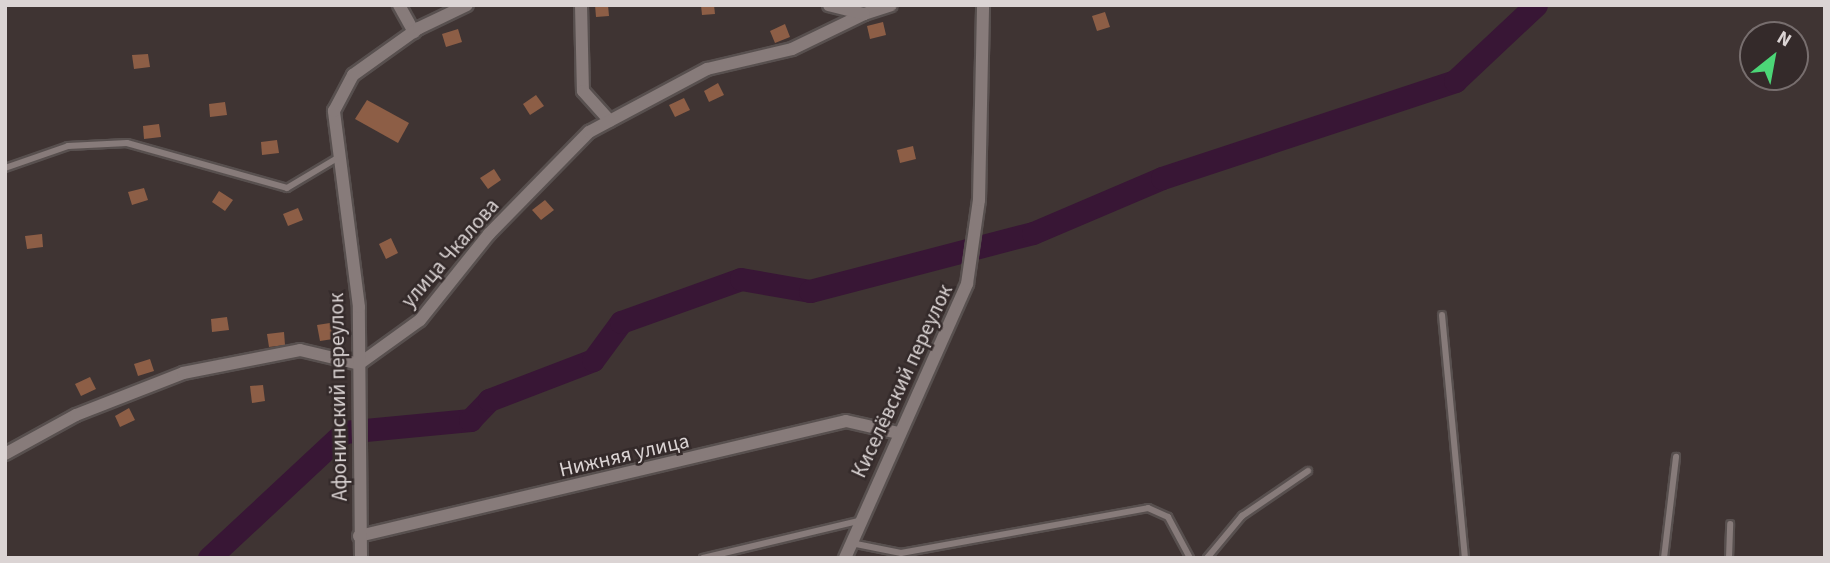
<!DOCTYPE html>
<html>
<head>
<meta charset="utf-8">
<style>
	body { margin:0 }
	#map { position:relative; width:1830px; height:563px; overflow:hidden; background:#3f3433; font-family:"Source Sans 3",sans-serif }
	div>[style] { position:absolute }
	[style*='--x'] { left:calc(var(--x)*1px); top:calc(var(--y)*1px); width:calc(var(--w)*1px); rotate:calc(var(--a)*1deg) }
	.river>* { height:23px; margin:-11.5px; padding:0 11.5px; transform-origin:11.5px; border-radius:11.5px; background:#381635 }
	.building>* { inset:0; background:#8d5e46 }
	.roads { filter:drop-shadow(2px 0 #58504f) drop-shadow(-2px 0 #58504f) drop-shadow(0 2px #58504f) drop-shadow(0 -2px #58504f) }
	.service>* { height:6px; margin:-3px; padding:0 3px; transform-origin:3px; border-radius:3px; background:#877b7a }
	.minor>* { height:12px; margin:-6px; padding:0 6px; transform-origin:6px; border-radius:6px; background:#877b7a }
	span { translate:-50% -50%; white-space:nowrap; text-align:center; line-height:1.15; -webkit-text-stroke:5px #342a2a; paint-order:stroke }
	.street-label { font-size:21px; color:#dbd4d4 }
	.frame { position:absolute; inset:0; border:7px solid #dbd4d4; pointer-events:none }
	.north { position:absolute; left:1739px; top:21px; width:70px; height:70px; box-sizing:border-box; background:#342a2a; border:2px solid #776e6e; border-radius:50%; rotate:31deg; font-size:19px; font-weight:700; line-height:28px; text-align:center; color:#dbd4d4 }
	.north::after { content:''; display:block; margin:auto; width:24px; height:32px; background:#4cd677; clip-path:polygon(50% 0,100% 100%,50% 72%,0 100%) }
</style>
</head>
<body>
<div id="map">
	<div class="river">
		<i style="--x:209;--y:558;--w:185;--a:-43"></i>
		<i style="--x:344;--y:432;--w:127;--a:-5.4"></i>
		<i style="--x:470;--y:420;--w:28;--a:-46"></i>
		<i style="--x:489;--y:400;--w:111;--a:-21"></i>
		<i style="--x:593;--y:360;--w:47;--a:-53.6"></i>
		<i style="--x:621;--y:322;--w:127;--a:-19.7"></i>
		<i style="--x:741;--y:279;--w:70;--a:9.9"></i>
		<i style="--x:810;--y:291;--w:230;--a:-14.6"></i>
		<i style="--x:1033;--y:233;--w:140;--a:-23.1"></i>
		<i style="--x:1162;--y:178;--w:309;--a:-18.3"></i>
		<i style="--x:1455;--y:81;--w:111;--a:-43.2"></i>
	</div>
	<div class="building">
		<i style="clip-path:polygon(595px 5px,608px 5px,609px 16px,596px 17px)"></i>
		<i style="clip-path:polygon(701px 5px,714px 5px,715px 14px,702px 15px)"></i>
		<i style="clip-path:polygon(1105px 12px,1110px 27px,1097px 31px,1092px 16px)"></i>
		<i style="clip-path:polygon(883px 22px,886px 35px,870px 39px,867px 26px)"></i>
		<i style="clip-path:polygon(785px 24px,790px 37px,775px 43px,770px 31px)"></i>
		<i style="clip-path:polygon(458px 29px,462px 42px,446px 47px,442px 34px)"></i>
		<i style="clip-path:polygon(148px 54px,150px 67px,134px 69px,132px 55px)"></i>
		<i style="clip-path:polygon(718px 83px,724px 95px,709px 102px,704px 91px)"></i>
		<i style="clip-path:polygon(536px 95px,544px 106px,530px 115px,523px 104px)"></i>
		<i style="clip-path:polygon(684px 98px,690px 110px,675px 117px,669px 105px)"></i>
		<i style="clip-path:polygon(367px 100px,409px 123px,398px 143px,355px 119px)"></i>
		<i style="clip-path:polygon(225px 102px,227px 115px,210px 117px,209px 104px)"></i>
		<i style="clip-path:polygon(159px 124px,161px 137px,144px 139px,143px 126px)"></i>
		<i style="clip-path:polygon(277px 140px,279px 153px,262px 155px,261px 142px)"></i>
		<i style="clip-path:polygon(913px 146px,916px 159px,900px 163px,897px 150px)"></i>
		<i style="clip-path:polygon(494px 169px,501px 180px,488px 189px,480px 178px)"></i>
		<i style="clip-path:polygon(144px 188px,148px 200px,132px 205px,128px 192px)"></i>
		<i style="clip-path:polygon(219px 191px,233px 200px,225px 211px,212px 202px)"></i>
		<i style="clip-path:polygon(545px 200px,554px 210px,541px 220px,532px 210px)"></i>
		<i style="clip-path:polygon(298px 208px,303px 220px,288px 226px,283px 214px)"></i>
		<i style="clip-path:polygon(42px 234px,43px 247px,27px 249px,25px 236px)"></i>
		<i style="clip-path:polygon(391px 238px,398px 253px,386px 259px,379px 244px)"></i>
		<i style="clip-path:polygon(227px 317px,229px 330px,212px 332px,211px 319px)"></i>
		<i style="clip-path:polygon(330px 323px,333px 339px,320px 341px,317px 325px)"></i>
		<i style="clip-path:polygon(284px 332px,285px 345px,269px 347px,267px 334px)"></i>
		<i style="clip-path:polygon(150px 359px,154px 371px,138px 376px,134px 364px)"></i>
		<i style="clip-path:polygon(90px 377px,96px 389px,81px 396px,75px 384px)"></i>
		<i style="clip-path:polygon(263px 385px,265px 401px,252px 403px,250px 386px)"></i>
		<i style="clip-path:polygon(129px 408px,135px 420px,120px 427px,115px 416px)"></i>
	</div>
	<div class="roads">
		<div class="service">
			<i style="--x:5;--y:168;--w:67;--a:-19.2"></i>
			<i style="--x:68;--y:146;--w:59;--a:-2.9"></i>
			<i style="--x:127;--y:143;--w:166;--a:15.7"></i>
			<i style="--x:287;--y:188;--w:61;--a:-30.8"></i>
			<i style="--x:1442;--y:315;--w:244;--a:84.6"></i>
			<i style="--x:851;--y:543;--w:51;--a:11.3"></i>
			<i style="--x:901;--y:553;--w:251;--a:-10.3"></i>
			<i style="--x:1148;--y:508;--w:22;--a:24"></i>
			<i style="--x:1168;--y:517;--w:47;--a:61.8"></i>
			<i style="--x:703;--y:558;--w:159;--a:-13.4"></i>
			<i style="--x:1207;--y:558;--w:55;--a:-50.2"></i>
			<i style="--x:1242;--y:516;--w:80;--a:-34.3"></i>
			<i style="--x:1664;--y:558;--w:102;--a:-83.2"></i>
			<i style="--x:1729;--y:558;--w:34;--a:-88"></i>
		</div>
		<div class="minor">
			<i style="--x:399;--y:5;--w:31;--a:61"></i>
			<i style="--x:581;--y:5;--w:86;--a:88.7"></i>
			<i style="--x:583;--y:91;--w:40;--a:48"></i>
			<i style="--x:864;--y:14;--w:28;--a:-18"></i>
			<i style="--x:5;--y:454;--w:81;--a:-28.8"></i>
			<i style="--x:76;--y:415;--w:115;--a:-21.4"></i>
			<i style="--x:183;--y:373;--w:119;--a:-11.1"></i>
			<i style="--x:300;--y:350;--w:61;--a:13.3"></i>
			<i style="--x:359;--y:364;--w:75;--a:-35.8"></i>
			<i style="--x:420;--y:320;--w:110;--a:-51.3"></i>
			<i style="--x:489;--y:234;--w:143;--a:-45.6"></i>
			<i style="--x:589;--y:132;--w:134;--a:-28.1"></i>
			<i style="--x:707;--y:69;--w:87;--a:-13.2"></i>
			<i style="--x:792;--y:49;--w:80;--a:-25.9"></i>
			<i style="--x:864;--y:14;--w:36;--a:-166"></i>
			<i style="--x:359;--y:536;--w:500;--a:-13.29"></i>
			<i style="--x:846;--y:421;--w:53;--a:13"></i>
			<i style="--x:361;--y:558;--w:251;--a:-90.5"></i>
			<i style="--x:359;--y:307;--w:198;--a:-97.3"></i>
			<i style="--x:334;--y:111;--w:41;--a:-62.2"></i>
			<i style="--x:353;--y:75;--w:81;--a:-35.5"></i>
			<i style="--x:419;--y:28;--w:53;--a:-25.6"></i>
			<i style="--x:845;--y:558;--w:300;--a:-66"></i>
			<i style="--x:967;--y:284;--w:85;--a:-81.9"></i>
			<i style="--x:979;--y:200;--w:195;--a:-88.8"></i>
		</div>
	</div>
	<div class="street-label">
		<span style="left:450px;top:253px;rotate:-49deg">улица Чкалова</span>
		<span style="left:902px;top:381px;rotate:-65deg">Киселёвский переулок</span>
		<span style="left:338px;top:397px;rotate:-91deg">Афонинский переулок</span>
		<span style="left:624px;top:455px;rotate:-13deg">Нижняя улица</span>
	</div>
	<div class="frame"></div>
	<div class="north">N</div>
</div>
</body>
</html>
